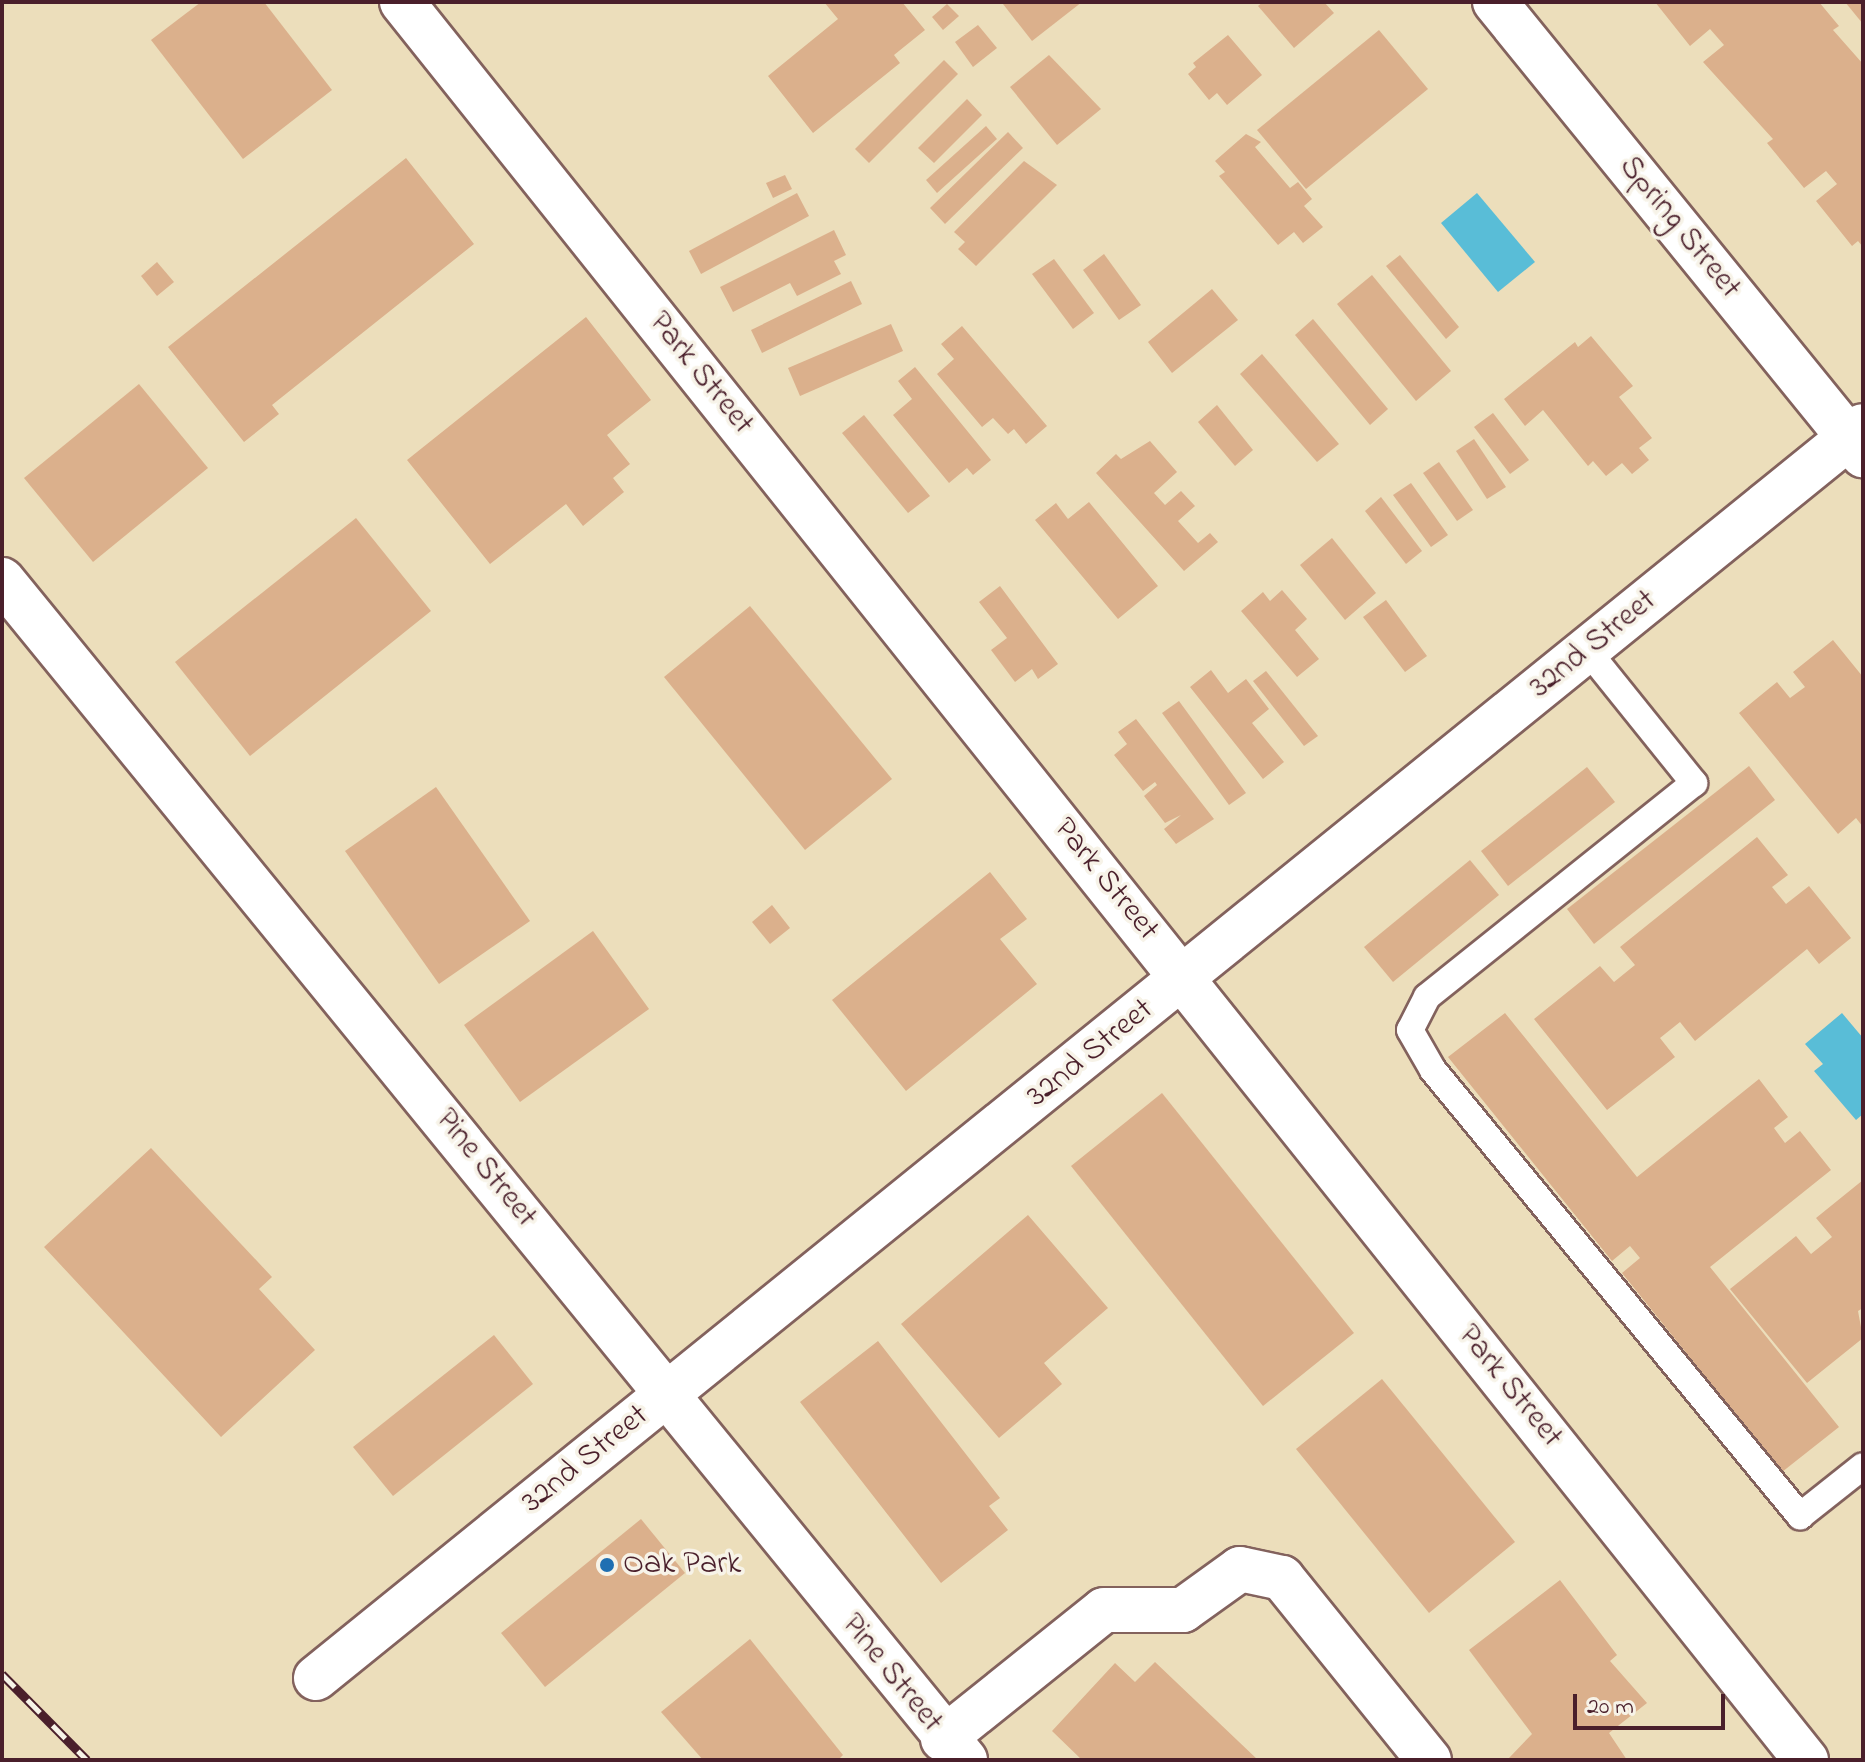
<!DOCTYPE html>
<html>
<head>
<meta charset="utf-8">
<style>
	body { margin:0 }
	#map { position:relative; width:1865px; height:1762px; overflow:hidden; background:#ecdebb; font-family:"Indie Flower",sans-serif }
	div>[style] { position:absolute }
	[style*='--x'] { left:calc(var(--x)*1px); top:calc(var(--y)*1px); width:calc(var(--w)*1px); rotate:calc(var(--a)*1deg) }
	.water>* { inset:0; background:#59bdd7 }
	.building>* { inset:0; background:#dbb08c }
	.roads { filter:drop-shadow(2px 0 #83625d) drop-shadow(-2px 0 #83625d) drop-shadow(0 2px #83625d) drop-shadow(0 -2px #83625d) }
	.lane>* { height:26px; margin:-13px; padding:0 13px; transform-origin:13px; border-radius:13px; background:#fff }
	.street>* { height:44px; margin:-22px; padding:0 22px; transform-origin:22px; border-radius:22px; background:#fff }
	.secondary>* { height:44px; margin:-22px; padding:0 22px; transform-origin:22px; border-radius:22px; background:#fff }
	.rail>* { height:9px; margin-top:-4.5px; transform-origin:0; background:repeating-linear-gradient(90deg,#f7f3e8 0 18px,#4a1f2b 0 36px); box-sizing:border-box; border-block:2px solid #4a1f2b }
	.dots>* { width:22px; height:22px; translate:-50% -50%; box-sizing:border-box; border:4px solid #f7f3e8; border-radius:50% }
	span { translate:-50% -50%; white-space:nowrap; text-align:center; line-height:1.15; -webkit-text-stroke:7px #f7f3e8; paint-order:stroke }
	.street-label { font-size:32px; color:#4a1f2b }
	.poi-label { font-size:32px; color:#4a1f2b }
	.left { translate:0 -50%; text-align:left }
	.frame { position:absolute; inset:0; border:4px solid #4a1f2b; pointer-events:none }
	.scale { position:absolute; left:1573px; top:1694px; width:152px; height:36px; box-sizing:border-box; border:4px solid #4a1f2b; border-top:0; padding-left:10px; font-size:24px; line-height:28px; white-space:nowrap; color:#4a1f2b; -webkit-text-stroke:6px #f7f3e8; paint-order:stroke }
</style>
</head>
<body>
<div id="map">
	<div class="water">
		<i style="clip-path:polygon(1477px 193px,1535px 262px,1498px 292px,1441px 223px)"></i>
		<i style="clip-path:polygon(1842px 1013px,1863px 1038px,1863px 1114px,1856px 1120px,1814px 1071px,1823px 1064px,1805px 1044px)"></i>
	</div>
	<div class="building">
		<i style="clip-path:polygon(201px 2px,264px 2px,332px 90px,243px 159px,151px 40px)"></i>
		<i style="clip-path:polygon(824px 2px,902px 2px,925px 30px,894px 55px,900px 63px,813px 133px,768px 76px,838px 19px)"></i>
		<i style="clip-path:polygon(1082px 2px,1032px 41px,1003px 4px,1005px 2px)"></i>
		<i style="clip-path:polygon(1263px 2px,1324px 2px,1334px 13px,1294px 48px,1258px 6px)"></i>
		<i style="clip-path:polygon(1655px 2px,1819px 2px,1839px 26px,1833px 30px,1863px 64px,1863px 247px,1858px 241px,1852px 246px,1816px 201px,1837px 184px,1826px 171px,1804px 188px,1767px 143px,1773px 139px,1703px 62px,1724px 45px,1710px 29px,1690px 46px)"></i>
		<i style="clip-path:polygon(1845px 2px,1863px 2px,1863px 24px)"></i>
		<i style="clip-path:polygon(947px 4px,959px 16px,943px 30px,932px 17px)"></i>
		<i style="clip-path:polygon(978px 25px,997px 48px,973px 67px,955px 42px)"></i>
		<i style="clip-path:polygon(1379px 30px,1428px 89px,1306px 189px,1257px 130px)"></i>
		<i style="clip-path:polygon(1228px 35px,1262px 75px,1227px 105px,1217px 93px,1209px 100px,1188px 74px,1196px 67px,1193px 63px)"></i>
		<i style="clip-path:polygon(1049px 55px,1101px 109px,1057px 145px,1010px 87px)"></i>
		<i style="clip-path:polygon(944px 60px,958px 74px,869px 163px,855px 149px)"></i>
		<i style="clip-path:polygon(967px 99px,982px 115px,934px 163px,918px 148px)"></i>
		<i style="clip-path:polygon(986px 126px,997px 139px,937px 193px,926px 180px)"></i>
		<i style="clip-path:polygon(1008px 132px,1023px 148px,945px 224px,930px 208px)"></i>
		<i style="clip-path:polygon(1246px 134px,1261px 142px,1255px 147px,1290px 188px,1298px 182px,1312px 199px,1304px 206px,1323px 227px,1303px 243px,1294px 232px,1278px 245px,1219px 176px,1225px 172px,1215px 161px)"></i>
		<i style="clip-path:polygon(406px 158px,474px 244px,272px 405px,279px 414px,244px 442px,168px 347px)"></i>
		<i style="clip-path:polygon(1024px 161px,1057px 185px,976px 266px,958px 249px,965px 242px,954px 232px)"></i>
		<i style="clip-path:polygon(785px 175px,792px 189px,773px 198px,766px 183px)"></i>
		<i style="clip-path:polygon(797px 193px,809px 216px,701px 274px,689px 251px)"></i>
		<i style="clip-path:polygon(834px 230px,846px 255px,834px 261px,841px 274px,797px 296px,790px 283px,733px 312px,720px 287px)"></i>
		<i style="clip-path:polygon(1104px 254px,1141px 305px,1119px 320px,1083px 270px)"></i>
		<i style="clip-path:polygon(1400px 255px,1459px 327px,1446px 339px,1386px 266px)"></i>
		<i style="clip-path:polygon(1054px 259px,1094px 313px,1073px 329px,1032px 274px)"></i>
		<i style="clip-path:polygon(157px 262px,174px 282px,157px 296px,141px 276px)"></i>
		<i style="clip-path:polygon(1372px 275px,1451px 371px,1416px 401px,1337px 304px)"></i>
		<i style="clip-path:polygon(851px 281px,862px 304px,762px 353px,751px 330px)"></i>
		<i style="clip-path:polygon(1212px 289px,1238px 320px,1172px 373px,1148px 342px)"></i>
		<i style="clip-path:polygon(586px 317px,651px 400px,607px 435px,630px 464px,613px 478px,624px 492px,583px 526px,566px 504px,490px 564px,407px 460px)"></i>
		<i style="clip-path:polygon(1313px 319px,1388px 409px,1370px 425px,1295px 335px)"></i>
		<i style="clip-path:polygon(891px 324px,903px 351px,800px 396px,788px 368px)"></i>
		<i style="clip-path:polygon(962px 326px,1047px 426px,1026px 444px,1014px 429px,1008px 434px,993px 418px,982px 427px,937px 374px,954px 359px,941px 344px)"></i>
		<i style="clip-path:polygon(1591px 336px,1633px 386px,1619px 397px,1652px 438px,1639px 448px,1649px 460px,1632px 474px,1622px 463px,1606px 476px,1593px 461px,1588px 466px,1543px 410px,1525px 426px,1504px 399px,1575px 342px,1578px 347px)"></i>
		<i style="clip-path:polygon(1262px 354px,1339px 444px,1317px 462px,1240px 374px)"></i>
		<i style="clip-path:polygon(915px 367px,991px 460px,973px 475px,967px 468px,949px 483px,893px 415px,912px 399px,898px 381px)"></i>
		<i style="clip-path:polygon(139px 384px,208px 468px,93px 562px,24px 478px)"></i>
		<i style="clip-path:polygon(1217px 405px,1253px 450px,1235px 466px,1198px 422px)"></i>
		<i style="clip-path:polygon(1493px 413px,1529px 460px,1510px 474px,1474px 427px)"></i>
		<i style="clip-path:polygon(864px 415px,930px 496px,908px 513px,842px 433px)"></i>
		<i style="clip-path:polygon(1474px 439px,1506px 487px,1487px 499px,1456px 451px)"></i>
		<i style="clip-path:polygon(1150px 441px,1177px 472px,1154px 493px,1165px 505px,1181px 491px,1195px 506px,1178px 521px,1198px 543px,1210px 533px,1218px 542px,1184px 571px,1096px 473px,1116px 454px,1121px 459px)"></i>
		<i style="clip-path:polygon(1439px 462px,1473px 510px,1457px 521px,1423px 473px)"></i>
		<i style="clip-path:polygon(1411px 483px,1448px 535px,1431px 547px,1393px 495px)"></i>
		<i style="clip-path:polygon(1381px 497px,1422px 551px,1406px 564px,1365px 511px)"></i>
		<i style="clip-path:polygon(1089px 502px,1158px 586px,1118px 619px,1035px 520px,1056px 503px,1068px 519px)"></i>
		<i style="clip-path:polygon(356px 518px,431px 611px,250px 756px,175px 662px)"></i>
		<i style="clip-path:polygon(1332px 538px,1376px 593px,1345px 620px,1300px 565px)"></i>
		<i style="clip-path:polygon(1000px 586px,1058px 664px,1038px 679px,1032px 669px,1015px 682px,991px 650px,1007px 638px,979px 602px)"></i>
		<i style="clip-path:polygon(1282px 590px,1307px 619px,1295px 630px,1319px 659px,1297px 677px,1241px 611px,1263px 592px,1270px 601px)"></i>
		<i style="clip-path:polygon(1386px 600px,1427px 656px,1405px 672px,1363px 617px)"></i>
		<i style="clip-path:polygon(750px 606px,892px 779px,805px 850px,664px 677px)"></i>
		<i style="clip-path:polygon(1833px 640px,1863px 677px,1863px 827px,1856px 818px,1838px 834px,1739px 713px,1777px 682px,1790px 698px,1805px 687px,1793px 672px)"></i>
		<i style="clip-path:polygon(1211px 670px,1228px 693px,1246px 679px,1269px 709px,1252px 723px,1284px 762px,1263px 779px,1190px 687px)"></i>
		<i style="clip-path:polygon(1266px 671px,1318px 736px,1304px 746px,1253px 681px)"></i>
		<i style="clip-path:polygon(1179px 701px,1246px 793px,1229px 805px,1162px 713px)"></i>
		<i style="clip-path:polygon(1136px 719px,1214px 819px,1176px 844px,1164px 829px,1181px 815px,1165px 823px,1144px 796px,1157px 785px,1155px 782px,1143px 791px,1114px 755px,1127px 744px,1118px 732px)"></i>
		<i style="clip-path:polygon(1749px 766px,1775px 800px,1594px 944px,1567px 909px)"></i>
		<i style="clip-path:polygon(1587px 767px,1615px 802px,1508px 886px,1481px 851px)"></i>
		<i style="clip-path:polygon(436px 787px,530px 921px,439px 984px,345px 851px)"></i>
		<i style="clip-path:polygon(1757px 837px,1788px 875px,1772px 887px,1786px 904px,1809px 886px,1851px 938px,1819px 964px,1807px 949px,1695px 1041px,1680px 1022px,1660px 1038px,1675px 1057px,1607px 1110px,1534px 1019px,1600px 966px,1614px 982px,1635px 965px,1620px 947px)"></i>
		<i style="clip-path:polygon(1470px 860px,1499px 895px,1393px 982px,1364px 947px)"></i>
		<i style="clip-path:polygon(990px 872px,1027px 919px,1000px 939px,1037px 984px,906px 1091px,832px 1000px)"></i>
		<i style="clip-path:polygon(772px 905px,790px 928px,770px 944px,752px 922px)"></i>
		<i style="clip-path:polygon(593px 931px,649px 1009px,520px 1102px,464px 1025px)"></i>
		<i style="clip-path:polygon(1505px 1013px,1637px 1177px,1759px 1079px,1788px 1117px,1774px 1128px,1785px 1143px,1800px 1131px,1831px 1170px,1710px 1267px,1839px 1427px,1782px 1472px,1622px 1273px,1640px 1258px,1630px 1246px,1612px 1261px,1448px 1057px)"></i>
		<i style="clip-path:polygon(1162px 1093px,1354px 1333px,1263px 1406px,1071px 1166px)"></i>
		<i style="clip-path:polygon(151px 1148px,272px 1277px,259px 1289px,315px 1350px,221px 1437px,44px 1247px)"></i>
		<i style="clip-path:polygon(1863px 1180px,1863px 1308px,1858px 1311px,1863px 1338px,1807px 1383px,1730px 1289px,1796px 1236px,1811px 1254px,1832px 1237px,1816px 1218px)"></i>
		<i style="clip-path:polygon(1028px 1215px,1108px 1308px,1044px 1363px,1062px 1384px,999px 1438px,901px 1324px)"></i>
		<i style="clip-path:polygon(494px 1335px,533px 1384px,393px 1496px,353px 1447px)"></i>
		<i style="clip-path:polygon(878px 1341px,1000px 1498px,989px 1506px,1008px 1530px,941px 1583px,800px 1402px)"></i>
		<i style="clip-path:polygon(1382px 1379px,1515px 1542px,1429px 1613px,1296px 1449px)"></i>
		<i style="clip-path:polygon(641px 1519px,685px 1573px,545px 1687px,501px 1633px)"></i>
		<i style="clip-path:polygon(1560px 1580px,1617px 1655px,1610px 1661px,1647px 1703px,1609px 1733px,1627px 1760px,1509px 1758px,1532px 1734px,1469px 1650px)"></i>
		<i style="clip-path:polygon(750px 1639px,843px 1755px,838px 1760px,703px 1760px,661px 1712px)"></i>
		<i style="clip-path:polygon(1155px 1662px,1258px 1760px,1082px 1760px,1052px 1731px,1115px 1663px,1135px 1682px)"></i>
	</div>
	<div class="roads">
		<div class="lane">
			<i style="--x:1587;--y:650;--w:171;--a:51.2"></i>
			<i style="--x:1694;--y:783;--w:342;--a:141.3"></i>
			<i style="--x:1427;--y:997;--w:37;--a:117"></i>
			<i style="--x:1410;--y:1030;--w:46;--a:60.1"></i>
			<i style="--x:1433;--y:1070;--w:578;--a:50.55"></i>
			<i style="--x:1800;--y:1516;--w:80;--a:-38.4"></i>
		</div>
		<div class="street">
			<i style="--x:402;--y:2;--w:2250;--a:51.39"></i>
			<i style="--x:2;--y:580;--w:1523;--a:50.78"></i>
			<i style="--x:316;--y:1678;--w:1990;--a:-38.98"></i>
			<i style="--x:943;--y:1739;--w:206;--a:-38.7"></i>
			<i style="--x:1104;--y:1610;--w:79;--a:0"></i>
			<i style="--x:1183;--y:1610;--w:70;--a:-35.7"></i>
			<i style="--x:1240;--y:1569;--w:43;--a:12.1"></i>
			<i style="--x:1282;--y:1578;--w:234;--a:51.1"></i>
		</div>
		<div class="secondary">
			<i style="--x:1495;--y:2;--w:584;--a:50.91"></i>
		</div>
	</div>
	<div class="rail">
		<i style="--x:2;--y:1674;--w:121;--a:45.3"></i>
	</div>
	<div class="dots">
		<i style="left:607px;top:1565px;background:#1f6fb2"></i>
	</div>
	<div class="street-label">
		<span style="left:1679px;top:228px;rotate:51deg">Spring Street</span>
		<span style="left:700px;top:374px;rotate:51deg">Park Street</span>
		<span style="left:1594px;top:645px;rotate:-39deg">32nd Street</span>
		<span style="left:1105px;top:880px;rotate:51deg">Park Street</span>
		<span style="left:1091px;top:1054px;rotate:-39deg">32nd Street</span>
		<span style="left:485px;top:1169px;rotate:51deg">Pine Street</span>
		<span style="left:1509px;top:1387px;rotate:51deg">Park Street</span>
		<span style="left:586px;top:1460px;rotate:-39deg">32nd Street</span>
		<span style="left:891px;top:1674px;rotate:51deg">Pine Street</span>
	</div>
	<div class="poi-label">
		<span class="left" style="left:623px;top:1565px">Oak Park</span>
	</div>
	<div class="frame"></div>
	<div class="scale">20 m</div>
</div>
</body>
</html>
